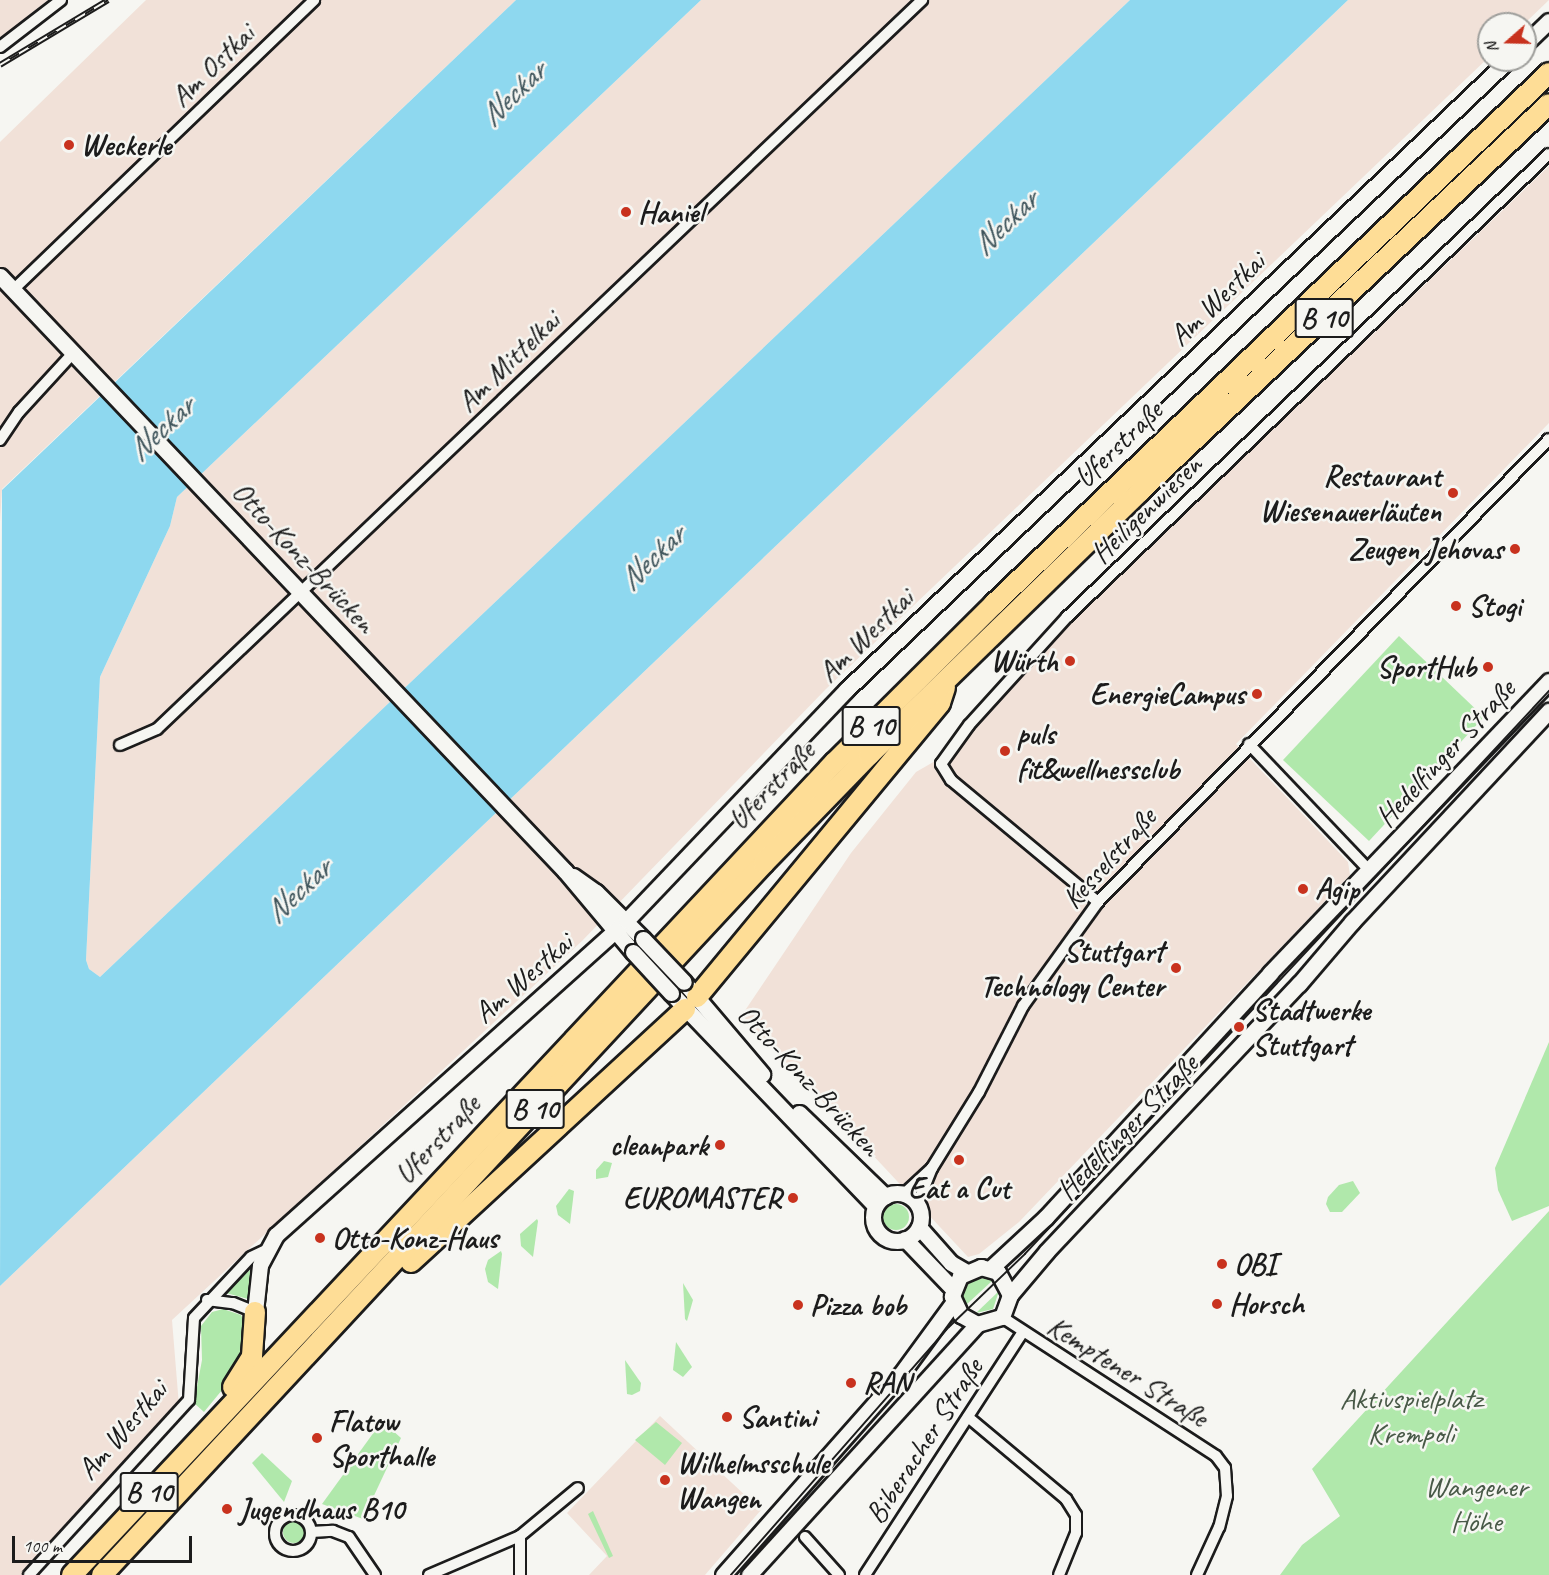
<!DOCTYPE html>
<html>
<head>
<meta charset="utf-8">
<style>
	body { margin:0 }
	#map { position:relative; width:1549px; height:1575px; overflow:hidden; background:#f6f6f2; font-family:Caveat,sans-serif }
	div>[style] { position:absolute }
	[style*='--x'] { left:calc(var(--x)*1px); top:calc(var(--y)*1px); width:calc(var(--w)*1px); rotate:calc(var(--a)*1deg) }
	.built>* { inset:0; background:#f1e1d8 }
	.green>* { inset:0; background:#b0e8ab }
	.round { border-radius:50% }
	.water>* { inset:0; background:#8ed8ef }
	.roads { filter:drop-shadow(2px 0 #1c1c1c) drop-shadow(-2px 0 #1c1c1c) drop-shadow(0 2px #1c1c1c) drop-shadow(0 -2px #1c1c1c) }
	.street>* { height:10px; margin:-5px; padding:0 5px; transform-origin:5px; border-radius:5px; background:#f6f6f2 }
	.street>.ring { margin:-5px; padding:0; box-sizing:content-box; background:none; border:10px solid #f6f6f2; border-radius:50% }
	.secondary>* { height:15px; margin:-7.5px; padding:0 7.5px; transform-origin:7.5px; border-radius:7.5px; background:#f6f6f2 }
	.secondary>.ring { margin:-7.5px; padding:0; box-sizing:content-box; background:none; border:15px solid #f6f6f2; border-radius:50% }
	.highway>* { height:20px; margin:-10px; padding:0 10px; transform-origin:10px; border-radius:10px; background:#fedd96 }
	.tram>* { height:1.5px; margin:-0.75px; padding:0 0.75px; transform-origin:0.75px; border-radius:0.75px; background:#1c1c1c }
	.rail>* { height:6px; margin-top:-3px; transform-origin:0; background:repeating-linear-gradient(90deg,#f6f6f2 0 11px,#1c1c1c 0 22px); box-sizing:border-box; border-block:2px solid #1c1c1c }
	.bridges { filter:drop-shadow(2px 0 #1c1c1c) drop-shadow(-2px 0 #1c1c1c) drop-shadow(0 2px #1c1c1c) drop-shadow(0 -2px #1c1c1c) }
	.secondary-bridge>* { height:15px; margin:-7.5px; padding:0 7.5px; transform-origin:7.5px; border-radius:7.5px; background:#f6f6f2 }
	.dots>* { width:16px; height:16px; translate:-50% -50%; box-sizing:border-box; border:3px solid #f6f6f2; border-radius:50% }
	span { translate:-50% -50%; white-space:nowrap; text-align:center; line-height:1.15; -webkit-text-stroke:5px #f6f6f2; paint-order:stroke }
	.shield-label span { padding:2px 4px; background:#f6f6f2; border:2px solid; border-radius:4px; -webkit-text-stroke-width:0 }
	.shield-label { font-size:28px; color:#1c1c1c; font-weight:700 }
	.street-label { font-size:30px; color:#1c1c1c }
	.poi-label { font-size:30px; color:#1c1c1c; font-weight:700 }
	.left { translate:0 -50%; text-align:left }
	.right { translate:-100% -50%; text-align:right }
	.park-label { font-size:30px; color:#485947 }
	.water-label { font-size:32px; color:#3e545b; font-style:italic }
	.north { position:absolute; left:1477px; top:12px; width:60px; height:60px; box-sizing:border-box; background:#f6f6f2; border:2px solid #9f9f9c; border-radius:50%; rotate:250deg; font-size:16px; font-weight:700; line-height:24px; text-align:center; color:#1c1c1c }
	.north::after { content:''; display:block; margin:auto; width:21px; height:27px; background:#c8321e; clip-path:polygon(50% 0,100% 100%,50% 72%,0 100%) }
	.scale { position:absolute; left:12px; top:1536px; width:180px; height:27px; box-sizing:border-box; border:3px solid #1c1c1c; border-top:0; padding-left:8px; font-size:18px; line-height:21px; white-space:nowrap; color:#1c1c1c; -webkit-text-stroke:4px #f6f6f2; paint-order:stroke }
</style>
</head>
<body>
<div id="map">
	<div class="built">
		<i style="clip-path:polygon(0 0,48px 0,0 38px)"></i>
		<i style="clip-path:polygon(146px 0,516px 0,2px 489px,0 522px,0 142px)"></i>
		<i style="clip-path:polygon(701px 0,1130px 0,100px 977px,89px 969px,86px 960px,100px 677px,170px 526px,177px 497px)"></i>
		<i style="clip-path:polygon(1348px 0,1549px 0,1524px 24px,1489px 24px,1489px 57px,826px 689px,582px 941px,172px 1320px,180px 1418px,38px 1575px,0 1575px,0 1286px)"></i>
		<i style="clip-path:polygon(1549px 166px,1549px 423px,1236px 744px,1348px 862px,1350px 875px,1019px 1222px,979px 1254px,968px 1257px,742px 1015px,851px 853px,916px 772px,956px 749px,1070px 623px)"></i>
		<i style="clip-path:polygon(660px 1416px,761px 1510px,705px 1575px,589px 1575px,607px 1556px,567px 1513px)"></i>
	</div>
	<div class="green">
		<i style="clip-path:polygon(1399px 636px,1484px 717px,1369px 841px,1283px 760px)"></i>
		<i style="clip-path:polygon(1549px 1042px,1549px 1206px,1512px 1221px,1498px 1190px,1495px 1168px)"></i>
		<i style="clip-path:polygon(604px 1161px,612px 1163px,608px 1177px,596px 1179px,596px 1170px)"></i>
		<i style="clip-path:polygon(1353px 1181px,1360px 1193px,1342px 1212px,1330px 1212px,1326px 1204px,1328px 1197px,1339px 1185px)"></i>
		<i style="clip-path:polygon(569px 1189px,574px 1191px,570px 1224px,558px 1215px,556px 1206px)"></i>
		<i class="round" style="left:883px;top:1204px;width:26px;height:26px"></i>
		<i style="clip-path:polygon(1549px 1211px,1549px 1575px,1280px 1575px,1302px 1545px,1340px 1516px,1312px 1469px)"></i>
		<i style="clip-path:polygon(537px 1219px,538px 1221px,533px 1257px,521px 1246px,520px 1234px)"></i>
		<i style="clip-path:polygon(501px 1251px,502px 1254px,498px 1289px,488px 1282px,485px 1269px,488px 1260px)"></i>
		<i style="clip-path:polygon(252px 1268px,248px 1299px,226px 1293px)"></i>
		<i style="clip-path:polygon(984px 1278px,992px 1281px,966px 1305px,962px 1292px,968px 1282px)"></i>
		<i style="clip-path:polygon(683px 1283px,693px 1300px,687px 1321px,685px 1319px)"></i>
		<i style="clip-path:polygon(999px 1291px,993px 1309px,976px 1313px)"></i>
		<i style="clip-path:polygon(223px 1309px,241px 1315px,250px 1334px,245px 1362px,204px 1412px,194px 1403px,202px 1360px,201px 1326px,212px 1312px)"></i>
		<i style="clip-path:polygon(676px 1342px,692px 1367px,683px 1377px,673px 1370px)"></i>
		<i style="clip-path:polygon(625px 1360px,641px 1383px,640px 1391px,632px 1395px,627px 1394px)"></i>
		<i style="clip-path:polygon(382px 1421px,401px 1438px,363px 1519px,322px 1504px)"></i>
		<i style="clip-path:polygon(656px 1422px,682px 1443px,665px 1465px,635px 1440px)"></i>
		<i style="clip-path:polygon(262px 1453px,292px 1481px,284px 1502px,252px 1463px)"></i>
		<i style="clip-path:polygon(593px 1511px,613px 1556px,609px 1558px,588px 1514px)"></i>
		<i class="round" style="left:283px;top:1521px;width:22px;height:22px"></i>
	</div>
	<div class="water">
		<i style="clip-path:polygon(516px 0,701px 0,177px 497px,170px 526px,100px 677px,86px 960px,89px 969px,100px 977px,1130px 0,1348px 0,0 1286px,2px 490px)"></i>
	</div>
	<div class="roads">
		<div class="street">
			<i style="--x:0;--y:47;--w:77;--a:-37.6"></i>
			<i style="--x:13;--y:290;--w:418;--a:-43.9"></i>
			<i style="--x:0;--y:440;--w:34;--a:-56"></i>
			<i style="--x:19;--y:412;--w:81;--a:-47.5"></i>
			<i style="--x:1249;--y:744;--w:175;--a:46.4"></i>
			<i style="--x:120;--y:745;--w:40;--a:-23.4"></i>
			<i style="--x:157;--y:729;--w:1057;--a:-43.62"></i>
			<i style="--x:1098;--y:902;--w:191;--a:-140.3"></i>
			<i style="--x:951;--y:780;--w:19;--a:-122"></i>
			<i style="--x:941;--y:764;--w:48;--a:-54.3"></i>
			<i style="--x:969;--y:725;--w:146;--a:-47.8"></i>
			<i style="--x:1067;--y:617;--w:668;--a:-43.85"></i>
			<i style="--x:904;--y:1194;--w:38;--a:-43"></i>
			<i style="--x:917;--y:1205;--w:40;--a:-68"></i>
			<i style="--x:932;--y:1168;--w:89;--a:-58.3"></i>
			<i style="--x:979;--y:1092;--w:97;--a:-62.9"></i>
			<i style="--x:1023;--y:1006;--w:128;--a:-54.2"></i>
			<i style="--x:1098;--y:902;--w:646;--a:-45.75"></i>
			<i style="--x:207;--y:1300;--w:26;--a:7"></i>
			<i style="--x:233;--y:1303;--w:24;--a:22"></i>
			<i style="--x:1002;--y:1317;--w:255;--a:33"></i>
			<i style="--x:1216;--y:1456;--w:15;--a:53"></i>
			<i style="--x:1225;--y:1468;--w:28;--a:86"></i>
			<i style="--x:1227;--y:1496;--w:32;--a:104"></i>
			<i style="--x:1219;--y:1527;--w:53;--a:114.6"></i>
			<i style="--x:968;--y:1417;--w:128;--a:39.9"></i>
			<i style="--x:1066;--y:1499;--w:19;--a:58"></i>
			<i style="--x:1076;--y:1515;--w:18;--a:90"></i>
			<i style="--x:1076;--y:1533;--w:45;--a:112"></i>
			<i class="ring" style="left:275px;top:1515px;width:26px;height:26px"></i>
			<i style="--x:311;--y:1532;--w:22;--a:-3"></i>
			<i style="--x:333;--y:1531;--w:17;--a:21"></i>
			<i style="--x:349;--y:1537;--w:46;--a:55.6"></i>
			<i style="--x:805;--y:1537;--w:51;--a:48.2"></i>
			<i style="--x:29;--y:1575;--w:237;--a:-47.6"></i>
			<i style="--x:189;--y:1400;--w:82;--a:-86.5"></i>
			<i style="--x:194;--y:1318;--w:83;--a:-46.9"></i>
			<i style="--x:251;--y:1257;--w:14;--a:-25"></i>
			<i style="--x:429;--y:1575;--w:99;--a:-23.2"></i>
			<i style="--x:520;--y:1575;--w:39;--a:-90"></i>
			<i style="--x:520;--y:1536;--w:75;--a:-39.6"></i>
			<i style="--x:865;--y:1575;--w:290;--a:-57"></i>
		</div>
		<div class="secondary">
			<i style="--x:1525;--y:44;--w:33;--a:-44"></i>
			<i style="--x:0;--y:276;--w:821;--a:46.48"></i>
			<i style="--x:565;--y:871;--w:106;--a:50"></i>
			<i style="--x:573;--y:876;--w:28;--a:35"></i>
			<i style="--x:596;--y:892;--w:66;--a:45"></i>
			<i style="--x:684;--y:982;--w:121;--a:49.7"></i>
			<i style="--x:671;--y:993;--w:295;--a:46.2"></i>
			<i style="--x:799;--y:1113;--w:120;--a:44"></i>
			<i class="ring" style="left:873px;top:1193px;width:33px;height:33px"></i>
			<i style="--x:919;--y:1227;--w:48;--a:48.4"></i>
			<i style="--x:951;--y:1263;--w:16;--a:30"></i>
			<i style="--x:905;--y:1239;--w:69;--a:46.2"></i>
			<i style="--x:991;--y:1268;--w:75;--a:-42.8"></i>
			<i style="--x:1046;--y:1217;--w:331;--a:-47.4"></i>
			<i style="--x:1270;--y:973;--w:404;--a:-46.3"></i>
			<i style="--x:1010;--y:1295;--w:26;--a:-118"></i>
			<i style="--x:998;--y:1272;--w:18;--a:-164"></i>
			<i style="--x:981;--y:1267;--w:23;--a:157"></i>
			<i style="--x:960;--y:1276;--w:22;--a:112"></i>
			<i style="--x:952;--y:1296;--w:21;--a:65"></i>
			<i style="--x:961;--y:1315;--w:18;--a:29"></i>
			<i style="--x:977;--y:1324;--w:26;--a:-16"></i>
			<i style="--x:1002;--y:1317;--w:23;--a:-70"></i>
			<i style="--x:1010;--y:1295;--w:57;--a:-49.9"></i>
			<i style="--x:1047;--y:1251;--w:367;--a:-46.7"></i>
			<i style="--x:1299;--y:984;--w:82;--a:-49.5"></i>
			<i style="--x:1352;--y:922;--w:289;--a:-47"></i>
			<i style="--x:255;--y:1312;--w:47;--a:-83.9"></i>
			<i style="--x:260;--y:1265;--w:34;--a:-62"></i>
			<i style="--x:276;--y:1235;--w:470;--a:-41.9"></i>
			<i style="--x:626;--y:921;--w:319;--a:-46.4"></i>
			<i style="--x:846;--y:690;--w:914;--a:-43.58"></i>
			<i style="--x:723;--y:1575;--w:268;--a:-48.5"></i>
			<i style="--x:901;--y:1374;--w:88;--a:-53.8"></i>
			<i style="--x:749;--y:1575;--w:339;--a:-47.7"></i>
		</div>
		<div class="highway">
			<i style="--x:697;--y:997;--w:381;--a:-50.4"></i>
			<i style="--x:940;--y:703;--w:16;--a:-72"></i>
			<i style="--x:411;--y:1262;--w:373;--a:-42.7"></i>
			<i style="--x:233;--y:1387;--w:36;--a:-58"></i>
			<i style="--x:252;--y:1356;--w:44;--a:-86.1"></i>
			<i style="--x:72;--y:1575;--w:1115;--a:-46.82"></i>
			<i style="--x:835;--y:762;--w:224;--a:-44.8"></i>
			<i style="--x:994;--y:604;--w:768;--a:-43.73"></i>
			<i style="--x:102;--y:1575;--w:972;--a:-47.08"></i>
			<i style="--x:764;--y:863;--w:151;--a:-45.8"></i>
			<i style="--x:869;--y:755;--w:377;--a:-44.2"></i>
			<i style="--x:1139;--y:492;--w:564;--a:-43.42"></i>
		</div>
	</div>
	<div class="tram">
		<i style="--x:731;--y:1575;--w:330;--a:-48.7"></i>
		<i style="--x:949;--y:1327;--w:105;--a:-43.8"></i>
		<i style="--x:1025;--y:1254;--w:769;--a:-47.05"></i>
	</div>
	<div class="rail">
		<i style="--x:0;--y:65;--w:126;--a:-31"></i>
	</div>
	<div class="bridges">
		<div class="secondary-bridge">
			<i style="--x:643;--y:939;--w:59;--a:46.4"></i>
			<i style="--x:633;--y:952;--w:56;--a:47.2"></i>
		</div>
	</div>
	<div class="dots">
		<i style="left:69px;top:145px;background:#c8321e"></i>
		<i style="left:626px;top:212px;background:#c8321e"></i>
		<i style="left:1453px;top:493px;background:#c8321e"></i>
		<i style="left:1515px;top:549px;background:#c8321e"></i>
		<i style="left:1456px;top:606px;background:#c8321e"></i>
		<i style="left:1070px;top:661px;background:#c8321e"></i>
		<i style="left:1488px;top:667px;background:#c8321e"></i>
		<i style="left:1257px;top:694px;background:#c8321e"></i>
		<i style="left:1005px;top:751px;background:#c8321e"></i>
		<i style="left:1303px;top:889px;background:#c8321e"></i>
		<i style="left:1176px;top:968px;background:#c8321e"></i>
		<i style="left:1239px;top:1027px;background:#c8321e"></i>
		<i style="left:720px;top:1145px;background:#c8321e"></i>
		<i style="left:959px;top:1160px;background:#c8321e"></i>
		<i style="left:793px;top:1198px;background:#c8321e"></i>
		<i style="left:320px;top:1238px;background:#c8321e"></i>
		<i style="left:1222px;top:1264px;background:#c8321e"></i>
		<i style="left:1217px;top:1304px;background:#c8321e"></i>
		<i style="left:798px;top:1305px;background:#c8321e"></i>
		<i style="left:851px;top:1383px;background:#c8321e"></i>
		<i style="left:727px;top:1417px;background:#c8321e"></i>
		<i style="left:317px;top:1438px;background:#c8321e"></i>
		<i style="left:665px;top:1480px;background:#c8321e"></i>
		<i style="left:227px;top:1509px;background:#c8321e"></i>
	</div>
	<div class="shield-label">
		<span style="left:1324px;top:318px">B 10</span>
		<span style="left:871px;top:726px">B 10</span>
		<span style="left:535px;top:1109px">B 10</span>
		<span style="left:149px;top:1492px">B 10</span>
	</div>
	<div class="street-label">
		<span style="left:212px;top:65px;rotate:-44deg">Am Ostkai</span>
		<span style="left:1217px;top:299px;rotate:-44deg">Am Westkai</span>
		<span style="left:508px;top:361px;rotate:-44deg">Am Mittelkai</span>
		<span style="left:1118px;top:444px;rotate:-44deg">Uferstraße</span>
		<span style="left:1146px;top:509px;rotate:-44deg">Heiligenwiesen</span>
		<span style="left:304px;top:557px;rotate:47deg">Otto-Konz-Brücken</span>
		<span style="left:865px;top:635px;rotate:-44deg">Am Westkai</span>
		<span style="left:1445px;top:753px;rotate:-47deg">Hedelfinger Straße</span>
		<span style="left:771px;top:785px;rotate:-46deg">Uferstraße</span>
		<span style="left:1109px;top:858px;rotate:-48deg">Kesselstraße</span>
		<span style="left:523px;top:978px;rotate:-41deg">Am Westkai</span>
		<span style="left:809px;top:1080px;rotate:47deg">Otto-Konz-Brücken</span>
		<span style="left:1127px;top:1127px;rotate:-46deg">Hedelfinger Straße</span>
		<span style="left:437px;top:1139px;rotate:-47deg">Uferstraße</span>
		<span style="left:1128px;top:1371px;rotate:32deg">Kemptener Straße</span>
		<span style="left:122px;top:1430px;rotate:-49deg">Am Westkai</span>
		<span style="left:924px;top:1441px;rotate:-57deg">Biberacher Straße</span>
	</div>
	<div class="poi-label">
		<span class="left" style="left:81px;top:145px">Weckerle</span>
		<span class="left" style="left:638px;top:212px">Haniel</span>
		<span class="right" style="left:1441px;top:493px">Restaurant<br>Wiesenauerläuten</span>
		<span class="right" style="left:1503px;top:549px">Zeugen Jehovas</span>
		<span class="left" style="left:1468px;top:606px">Stogi</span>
		<span class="right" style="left:1058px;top:661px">Würth</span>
		<span class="right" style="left:1476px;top:667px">SportHub</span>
		<span class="right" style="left:1245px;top:694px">EnergieCampus</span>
		<span class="left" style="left:1017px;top:751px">puls<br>fit&amp;wellnessclub</span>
		<span class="left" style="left:1315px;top:889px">Agip</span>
		<span class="right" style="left:1164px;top:968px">Stuttgart<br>Technology Center</span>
		<span class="left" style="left:1252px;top:1027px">Stadtwerke<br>Stuttgart</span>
		<span class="right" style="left:708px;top:1145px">cleanpark</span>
		<span style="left:959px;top:1188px">Eat a Cut</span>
		<span class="right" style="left:781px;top:1198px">EUROMASTER</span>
		<span class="left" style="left:332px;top:1238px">Otto-Konz-Haus</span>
		<span class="left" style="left:1234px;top:1264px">OBI</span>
		<span class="left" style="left:1229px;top:1304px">Horsch</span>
		<span class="left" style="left:810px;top:1305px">Pizza bob</span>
		<span class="left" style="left:863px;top:1383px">RAN</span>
		<span class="left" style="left:739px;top:1417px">Santini</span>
		<span class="left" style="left:329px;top:1438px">Flatow<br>Sporthalle</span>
		<span class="left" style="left:677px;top:1480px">Wilhelmsschule<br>Wangen</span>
		<span class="left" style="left:239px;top:1509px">Jugendhaus B10</span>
	</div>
	<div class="park-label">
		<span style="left:1411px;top:1415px">Aktivspielplatz<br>Krempoli</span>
		<span style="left:1476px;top:1503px">Wangener<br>Höhe</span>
	</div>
	<div class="water-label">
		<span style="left:513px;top:94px;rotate:-44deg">Neckar</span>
		<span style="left:1005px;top:223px;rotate:-44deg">Neckar</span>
		<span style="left:161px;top:429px;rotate:-43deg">Neckar</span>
		<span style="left:652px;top:558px;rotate:-44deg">Neckar</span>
		<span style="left:298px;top:891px;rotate:-43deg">Neckar</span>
	</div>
	<div class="north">N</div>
	<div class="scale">100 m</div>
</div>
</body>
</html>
